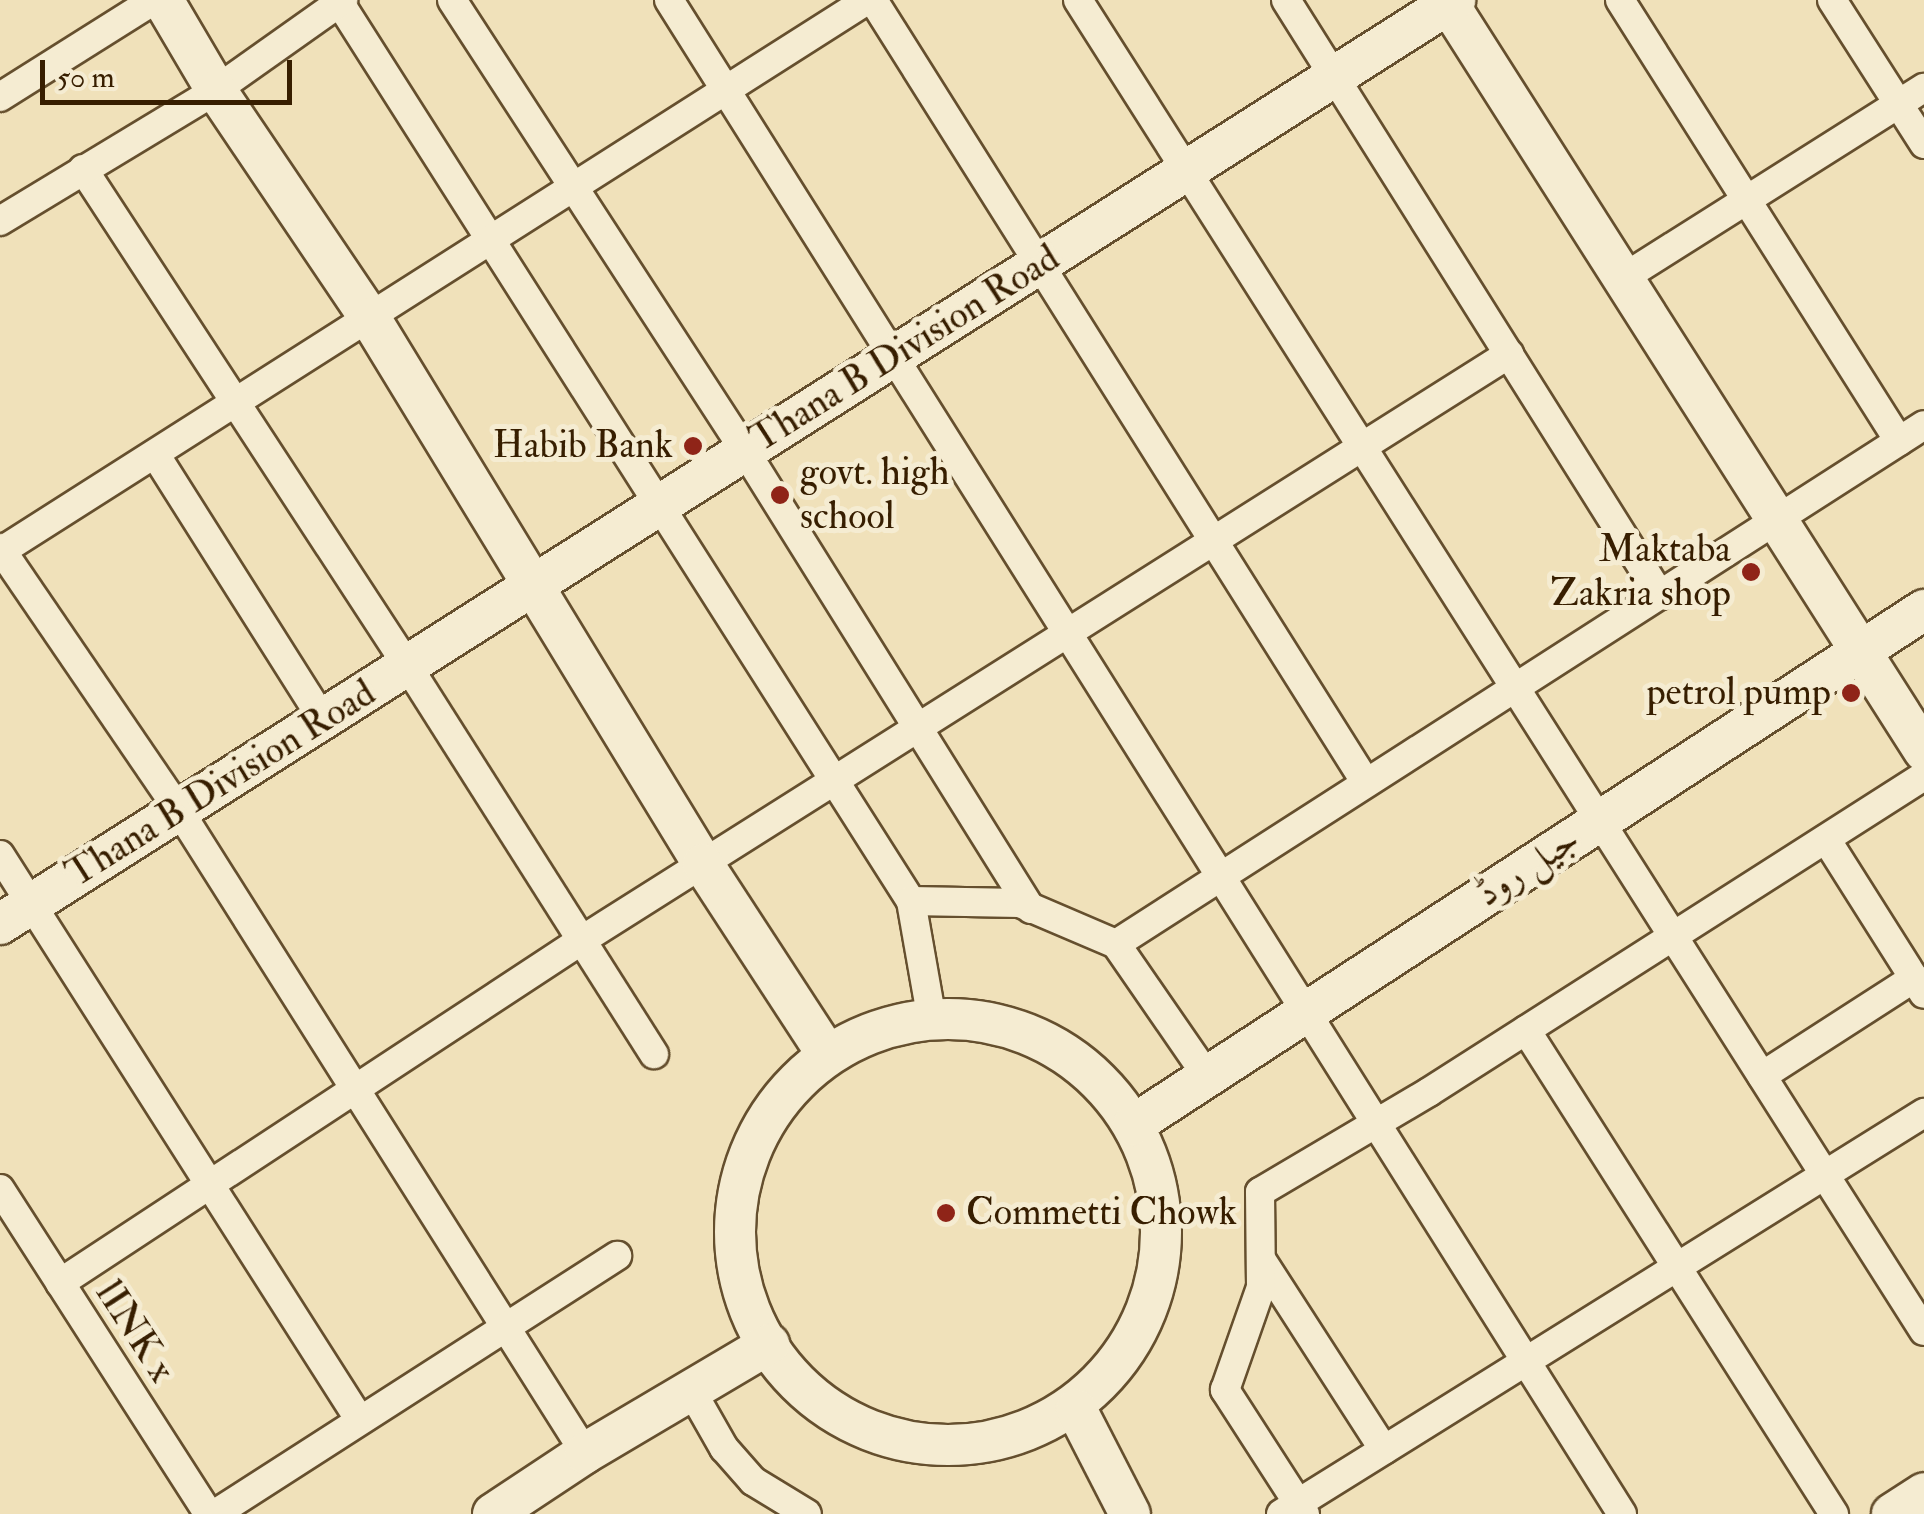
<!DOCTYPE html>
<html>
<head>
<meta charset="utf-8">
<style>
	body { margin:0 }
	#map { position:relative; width:1924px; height:1514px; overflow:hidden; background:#f0e1ba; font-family:"IM FELL Double Pica",Amiri,serif }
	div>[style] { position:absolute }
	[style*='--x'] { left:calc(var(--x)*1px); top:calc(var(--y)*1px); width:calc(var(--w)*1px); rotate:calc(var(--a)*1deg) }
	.roads { filter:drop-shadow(2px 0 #654f2e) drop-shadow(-2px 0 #654f2e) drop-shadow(0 2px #654f2e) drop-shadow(0 -2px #654f2e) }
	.street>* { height:28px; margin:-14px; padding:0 14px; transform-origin:14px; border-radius:14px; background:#f5ecd2 }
	.secondary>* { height:40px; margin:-20px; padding:0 20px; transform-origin:20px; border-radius:20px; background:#f5ecd2 }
	.secondary>.ring { margin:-20px; padding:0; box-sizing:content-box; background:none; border:40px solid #f5ecd2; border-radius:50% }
	.dots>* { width:28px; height:28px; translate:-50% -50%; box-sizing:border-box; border:5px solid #f5ecd2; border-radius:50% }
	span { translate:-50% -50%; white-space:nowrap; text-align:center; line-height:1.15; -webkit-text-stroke:10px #f5ecd2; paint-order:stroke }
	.street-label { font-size:38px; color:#371e00 }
	.poi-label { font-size:38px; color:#371e00 }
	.right { translate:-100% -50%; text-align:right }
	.left { translate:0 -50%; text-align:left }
	.scale { position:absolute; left:40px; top:60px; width:252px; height:45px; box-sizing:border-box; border:5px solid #371e00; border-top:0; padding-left:12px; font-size:30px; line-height:35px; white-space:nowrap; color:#371e00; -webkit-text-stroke:8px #f5ecd2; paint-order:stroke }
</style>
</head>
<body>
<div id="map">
	<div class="roads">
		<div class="street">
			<i style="--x:338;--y:0;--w:1068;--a:57.55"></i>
			<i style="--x:911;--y:901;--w:121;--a:80"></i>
			<i style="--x:452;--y:0;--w:538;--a:56.99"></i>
			<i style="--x:745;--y:451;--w:540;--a:58.02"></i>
			<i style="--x:669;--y:0;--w:1789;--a:57.81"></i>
			<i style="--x:873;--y:0;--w:925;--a:57.8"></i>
			<i style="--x:1078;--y:0;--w:1577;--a:57.56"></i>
			<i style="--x:1286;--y:0;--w:703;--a:57.85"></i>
			<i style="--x:1620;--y:0;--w:522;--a:57.68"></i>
			<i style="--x:1832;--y:0;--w:171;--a:57.4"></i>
			<i style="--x:0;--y:97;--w:182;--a:-32.2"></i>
			<i style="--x:83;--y:169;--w:592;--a:56.85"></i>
			<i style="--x:407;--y:665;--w:461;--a:57.6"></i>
			<i style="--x:0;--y:221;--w:253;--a:-31.2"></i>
			<i style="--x:216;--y:90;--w:156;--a:-35.3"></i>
			<i style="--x:1623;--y:278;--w:356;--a:-32.3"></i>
			<i style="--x:155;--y:454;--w:315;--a:57.7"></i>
			<i style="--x:0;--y:548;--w:320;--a:55.7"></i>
			<i style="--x:180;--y:812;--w:758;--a:57.71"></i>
			<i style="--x:0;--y:552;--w:1028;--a:-32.48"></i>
			<i style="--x:1826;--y:839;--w:183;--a:57.7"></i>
			<i style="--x:0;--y:855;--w:669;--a:57.52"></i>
			<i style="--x:911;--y:901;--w:109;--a:1.1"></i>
			<i style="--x:1020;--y:903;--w:104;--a:23.1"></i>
			<i style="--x:1116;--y:944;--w:160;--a:55.4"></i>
			<i style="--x:1116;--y:944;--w:960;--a:-32.71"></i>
			<i style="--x:1526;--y:1030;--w:574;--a:57.53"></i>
			<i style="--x:1762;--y:1076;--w:181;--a:-32.8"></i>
			<i style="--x:0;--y:1189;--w:386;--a:57.3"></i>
			<i style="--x:1261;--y:1259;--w:227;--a:57.2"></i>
			<i style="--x:60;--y:1283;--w:625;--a:-33.31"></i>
			<i style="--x:582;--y:940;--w:1097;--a:-32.3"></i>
			<i style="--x:691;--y:1390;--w:67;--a:60.4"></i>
			<i style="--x:724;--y:1448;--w:44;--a:48.7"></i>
			<i style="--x:753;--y:1481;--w:63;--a:31.4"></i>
			<i style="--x:215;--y:1514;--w:478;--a:-32.7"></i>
			<i style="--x:1281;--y:1514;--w:758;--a:-31.95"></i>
			<i style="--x:1305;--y:1514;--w:148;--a:-122.8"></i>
			<i style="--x:1225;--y:1390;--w:109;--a:-70.7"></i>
			<i style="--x:1261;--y:1287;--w:95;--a:-90.6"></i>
			<i style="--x:1260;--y:1192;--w:196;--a:-30.6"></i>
			<i style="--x:1429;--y:1092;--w:587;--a:-32.55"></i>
		</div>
		<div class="secondary">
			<i style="--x:163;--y:0;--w:104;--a:59.5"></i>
			<i style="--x:216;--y:90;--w:275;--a:56"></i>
			<i style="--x:370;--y:318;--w:640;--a:58.62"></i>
			<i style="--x:703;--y:864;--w:227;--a:56.9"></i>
			<i style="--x:1446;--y:0;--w:890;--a:57.52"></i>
			<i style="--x:0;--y:924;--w:1724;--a:-32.42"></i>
			<i class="ring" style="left:735px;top:1019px;width:386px;height:386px"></i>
			<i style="--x:1133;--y:1125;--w:944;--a:-33.07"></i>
			<i style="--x:1076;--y:1409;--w:118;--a:62.8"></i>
			<i style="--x:493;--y:1514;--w:110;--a:-33.5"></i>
			<i style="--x:585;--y:1453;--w:214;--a:-30.6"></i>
			<i style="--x:1892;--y:1514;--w:38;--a:-33"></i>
		</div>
	</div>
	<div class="dots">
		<i style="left:693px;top:446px;background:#8f2418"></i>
		<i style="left:780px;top:495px;background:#8f2418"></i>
		<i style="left:1751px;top:572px;background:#8f2418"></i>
		<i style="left:1851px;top:693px;background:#8f2418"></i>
		<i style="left:946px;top:1213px;background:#8f2418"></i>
	</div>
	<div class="street-label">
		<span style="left:905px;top:349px;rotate:-32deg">Thana B Division Road</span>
		<span style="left:221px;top:784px;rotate:-32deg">Thana B Division Road</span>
		<span style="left:1528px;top:867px;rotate:-33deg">جیل روڈ</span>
		<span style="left:135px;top:1332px;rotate:57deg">lINK x</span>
	</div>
	<div class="poi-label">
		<span class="right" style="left:673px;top:446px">Habib Bank</span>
		<span class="left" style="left:800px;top:495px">govt. high<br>school</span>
		<span class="right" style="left:1731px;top:572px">Maktaba<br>Zakria shop</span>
		<span class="right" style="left:1831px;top:693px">petrol pump</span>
		<span class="left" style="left:966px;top:1213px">Commetti Chowk</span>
	</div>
	<div class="scale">50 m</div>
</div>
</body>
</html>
